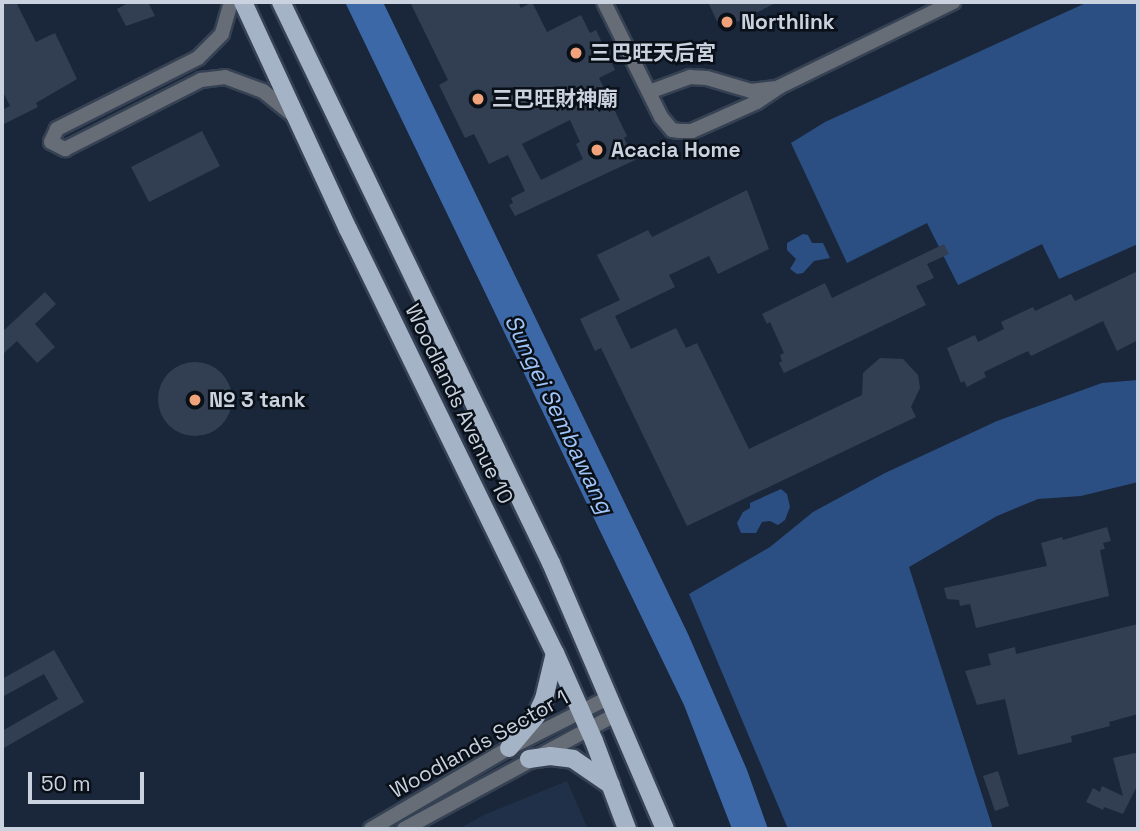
<!DOCTYPE html>
<html>
<head>
<meta charset="utf-8">
<style>
	body { margin:0 }
	#map { position:relative; width:1140px; height:831px; overflow:hidden; background:#1a273a; font-family:"Space Grotesk","Noto Sans SC",sans-serif }
	div>[style] { position:absolute }
	[style*='--x'] { left:calc(var(--x)*1px); top:calc(var(--y)*1px); width:calc(var(--w)*1px); rotate:calc(var(--a)*1deg) }
	.built>* { inset:0; background:#203048 }
	.green>* { inset:0; background:#2b4f82 }
	.water>* { inset:0; background:#3d68a7 }
	.building>* { inset:0; background:#323f53 }
	.round { border-radius:50% }
	.roads { filter:drop-shadow(2px 0 #364254) drop-shadow(-2px 0 #364254) drop-shadow(0 2px #364254) drop-shadow(0 -2px #364254) }
	.street>* { height:14px; margin:-7px; padding:0 7px; transform-origin:7px; border-radius:7px; background:#666d76 }
	.primary>* { height:18px; margin:-9px; padding:0 9px; transform-origin:9px; border-radius:9px; background:#a5b3c7 }
	.dots>* { width:19px; height:19px; translate:-50% -50%; box-sizing:border-box; border:4px solid #0a1018; border-radius:50% }
	span { translate:-50% -50%; white-space:nowrap; text-align:center; line-height:1.15; -webkit-text-stroke:5px #0a1018; paint-order:stroke }
	.poi-label { font-size:21px; color:#c9d2de; font-weight:700 }
	.left { translate:0 -50%; text-align:left }
	.street-label { font-size:21px; color:#c9d2de }
	.water-label { font-size:23px; color:#a1c5fa; font-style:italic }
	.frame { position:absolute; inset:0; border:4px solid #c9d2de; pointer-events:none }
	.scale { position:absolute; left:28px; top:772px; width:116px; height:32px; box-sizing:border-box; border:4px solid #c9d2de; border-top:0; padding-left:9px; font-size:21px; line-height:24px; white-space:nowrap; color:#c9d2de; -webkit-text-stroke:5px #0a1018; paint-order:stroke }
</style>
</head>
<body>
<div id="map">
	<div class="built">
		<i style="clip-path:polygon(567px 781px,588px 829px,458px 829px,486px 814px)"></i>
	</div>
	<div class="green">
		<i style="clip-path:polygon(1088px 2px,1138px 2px,1138px 244px,1059px 279px,1042px 244px,958px 285px,927px 223px,847px 263px,791px 143px,825px 122px)"></i>
		<i style="clip-path:polygon(803px 234px,808px 235px,812px 243px,823px 243px,830px 258px,814px 261px,803px 273px,797px 274px,790px 269px,796px 259px,787px 250px,787px 243px)"></i>
		<i style="clip-path:polygon(1138px 380px,1138px 482px,1081px 496px,1038px 499px,997px 516px,909px 567px,993px 829px,788px 829px,689px 594px,770px 547px,813px 512px,885px 473px,997px 421px,1102px 383px)"></i>
		<i style="clip-path:polygon(781px 489px,787px 494px,790px 507px,785px 520px,778px 525px,770px 521px,762px 522px,756px 533px,741px 533px,737px 523px,743px 512px,750px 508px,750px 503px)"></i>
	</div>
	<div class="water">
		<i style="clip-path:polygon(345px 2px,383px 2px,688px 634px,747px 770px,768px 829px,732px 829px,684px 705px)"></i>
	</div>
	<div class="building">
		<i style="clip-path:polygon(2px 2px,16px 2px,36px 42px,55px 33px,77px 79px,36px 103px,38px 107px,2px 125px,2px 110px,10px 106px,2px 90px)"></i>
		<i style="clip-path:polygon(130px 2px,148px 2px,155px 16px,126px 26px,117px 9px)"></i>
		<i style="clip-path:polygon(evenodd,410px 2px,518px 2px,521px 8px,532px 2px,547px 32px,581px 15px,590px 33px,596px 30px,615px 70px,599px 78px,627px 136px,624px 138px,635px 160px,515px 216px,509px 205px,513px 203px,511px 198px,525px 191px,508px 155px,489px 164px,474px 134px,465px 138px,439px 85px,448px 80px,410px 2px,570px 120px,580px 142px,576px 144px,583px 159px,541px 180px,522px 144px,570px 120px)"></i>
		<i style="clip-path:polygon(708px 2px,778px 2px,721px 30px)"></i>
		<i style="clip-path:polygon(202px 131px,220px 166px,149px 202px,131px 167px)"></i>
		<i style="clip-path:polygon(747px 190px,769px 249px,718px 274px,709px 256px,669px 275px,675px 287px,615px 316px,631px 349px,676px 328px,686px 348px,697px 343px,749px 449px,862px 395px,863px 373px,880px 358px,903px 359px,918px 375px,920px 388px,911px 407px,916px 417px,687px 526px,601px 348px,595px 351px,580px 319px,620px 300px,597px 255px,648px 230px,652px 237px)"></i>
		<i style="clip-path:polygon(944px 244px,949px 254px,927px 264px,934px 278px,916px 286px,926px 305px,784px 373px,779px 363px,782px 361px,780px 355px,784px 353px,770px 322px,767px 324px,762px 314px,825px 283px,832px 298px)"></i>
		<i style="clip-path:polygon(1138px 271px,1138px 340px,1117px 351px,1103px 321px,1031px 356px,1028px 351px,984px 372px,986px 377px,967px 387px,964px 381px,961px 383px,947px 348px,975px 335px,978px 342px,1004px 329px,1001px 322px,1033px 307px,1035px 311px,1071px 294px,1075px 301px)"></i>
		<i style="clip-path:polygon(45px 292px,56px 304px,35px 324px,55px 347px,37px 363px,17px 341px,2px 355px,2px 332px)"></i>
		<i class="round" style="left:158px;top:362px;width:74px;height:74px"></i>
		<i style="clip-path:polygon(1107px 527px,1111px 541px,1103px 543px,1105px 549px,1100px 550px,1109px 596px,976px 628px,970px 604px,960px 606px,959px 600px,947px 599px,944px 588px,1047px 566px,1041px 543px,1062px 537px,1063px 540px)"></i>
		<i style="clip-path:polygon(1138px 624px,1138px 714px,1109px 722px,1110px 726px,1071px 736px,1072px 742px,1018px 755px,1005px 699px,977px 705px,965px 671px,991px 665px,988px 654px,1015px 647px,1016px 654px)"></i>
		<i style="clip-path:polygon(54px 650px,84px 702px,2px 749px,2px 731px,58px 699px,44px 674px,2px 697px,2px 679px)"></i>
		<i style="clip-path:polygon(1135px 753px,1138px 755px,1138px 784px,1123px 814px,1104px 807px,1103px 810px,1086px 802px,1093px 788px,1100px 792px,1102px 786px,1123px 796px,1113px 758px)"></i>
		<i style="clip-path:polygon(998px 771px,1009px 806px,995px 811px,983px 776px)"></i>
	</div>
	<div class="roads">
		<div class="street">
			<i style="--x:231;--y:2;--w:33;--a:106"></i>
			<i style="--x:222;--y:34;--w:34;--a:135"></i>
			<i style="--x:198;--y:58;--w:158;--a:153.3"></i>
			<i style="--x:57;--y:129;--w:14;--a:115"></i>
			<i style="--x:51;--y:142;--w:16;--a:27"></i>
			<i style="--x:65;--y:149;--w:153;--a:-26.9"></i>
			<i style="--x:201;--y:80;--w:24;--a:-7"></i>
			<i style="--x:225;--y:77;--w:40;--a:20.2"></i>
			<i style="--x:263;--y:91;--w:40;--a:39"></i>
			<i style="--x:604;--y:2;--w:128;--a:63.6"></i>
			<i style="--x:661;--y:117;--w:17;--a:50"></i>
			<i style="--x:672;--y:130;--w:8;--a:7"></i>
			<i style="--x:680;--y:131;--w:12;--a:0"></i>
			<i style="--x:692;--y:131;--w:71;--a:-24"></i>
			<i style="--x:757;--y:102;--w:27;--a:-34"></i>
			<i style="--x:779;--y:87;--w:194;--a:-26"></i>
			<i style="--x:649;--y:92;--w:44;--a:-20.1"></i>
			<i style="--x:690;--y:77;--w:17;--a:3"></i>
			<i style="--x:707;--y:78;--w:46;--a:16.5"></i>
			<i style="--x:751;--y:91;--w:23;--a:-7"></i>
			<i style="--x:371;--y:829;--w:160;--a:-30.4"></i>
			<i style="--x:509;--y:748;--w:113;--a:-26.8"></i>
			<i style="--x:404;--y:829;--w:242;--a:-28.4"></i>
		</div>
		<div class="primary">
			<i style="--x:243;--y:2;--w:250;--a:65.2"></i>
			<i style="--x:348;--y:229;--w:472;--a:64"></i>
			<i style="--x:555;--y:653;--w:96;--a:66.1"></i>
			<i style="--x:594;--y:741;--w:94;--a:69.4"></i>
			<i style="--x:281;--y:2;--w:623;--a:64.3"></i>
			<i style="--x:551;--y:563;--w:289;--a:66.8"></i>
			<i style="--x:509;--y:748;--w:42;--a:-49.8"></i>
			<i style="--x:536;--y:716;--w:19;--a:-65"></i>
			<i style="--x:544;--y:699;--w:47;--a:-76.6"></i>
			<i style="--x:529;--y:759;--w:21;--a:-8"></i>
			<i style="--x:550;--y:756;--w:23;--a:7"></i>
			<i style="--x:573;--y:759;--w:46;--a:34.4"></i>
		</div>
	</div>
	<div class="dots">
		<i style="left:727px;top:22px;background:#f0a27a"></i>
		<i style="left:576px;top:53px;background:#f0a27a"></i>
		<i style="left:478px;top:99px;background:#f0a27a"></i>
		<i style="left:597px;top:150px;background:#f0a27a"></i>
		<i style="left:195px;top:400px;background:#f0a27a"></i>
	</div>
	<div class="poi-label">
		<span class="left" style="left:741px;top:22px">Northlink</span>
		<span class="left" style="left:590px;top:53px">三巴旺天后宮</span>
		<span class="left" style="left:492px;top:99px">三巴旺財神廟</span>
		<span class="left" style="left:611px;top:150px">Acacia Home</span>
		<span class="left" style="left:209px;top:400px">№ 3 tank</span>
	</div>
	<div class="street-label">
		<span style="left:459px;top:404px;rotate:64deg">Woodlands Avenue 10</span>
		<span style="left:479px;top:744px;rotate:-29deg">Woodlands Sector 1</span>
	</div>
	<div class="water-label">
		<span style="left:559px;top:414px;rotate:64deg">Sungei Sembawang</span>
	</div>
	<div class="frame"></div>
	<div class="scale">50 m</div>
</div>
</body>
</html>
